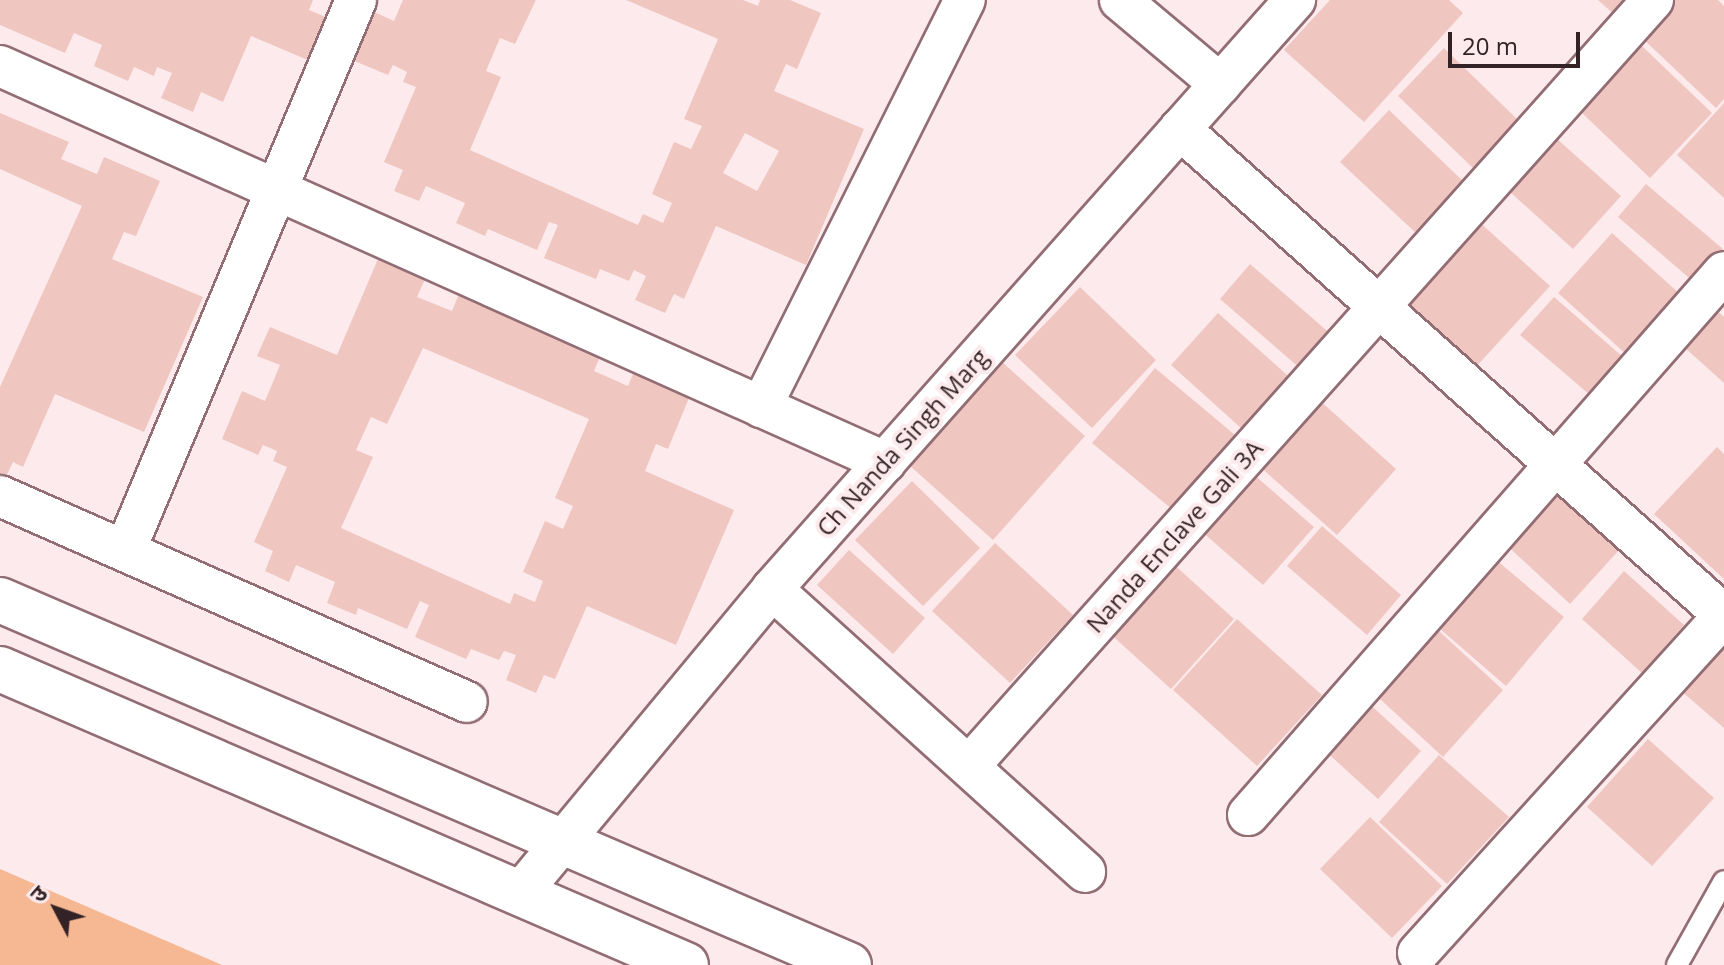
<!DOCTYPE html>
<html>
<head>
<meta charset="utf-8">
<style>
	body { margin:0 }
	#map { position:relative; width:1724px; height:965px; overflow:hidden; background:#fceaed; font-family:"Open Sans","Noto Sans Devanagari",sans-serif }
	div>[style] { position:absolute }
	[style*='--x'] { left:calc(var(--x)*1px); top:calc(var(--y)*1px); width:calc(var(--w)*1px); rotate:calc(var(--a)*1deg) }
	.green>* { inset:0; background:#f6b893 }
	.building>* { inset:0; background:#f0c7c0 }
	.roads { filter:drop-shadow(2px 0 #926d74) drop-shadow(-2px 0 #926d74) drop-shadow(0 2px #926d74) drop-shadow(0 -2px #926d74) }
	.lane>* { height:20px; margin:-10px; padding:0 10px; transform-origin:10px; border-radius:10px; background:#fff }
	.street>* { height:40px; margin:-20px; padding:0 20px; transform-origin:20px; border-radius:20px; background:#fff }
	.secondary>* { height:44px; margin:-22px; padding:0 22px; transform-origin:22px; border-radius:22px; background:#fff }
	span { translate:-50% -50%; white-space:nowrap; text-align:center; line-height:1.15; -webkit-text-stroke:8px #fceaed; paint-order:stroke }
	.street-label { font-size:24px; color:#332326 }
	.north { position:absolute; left:16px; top:869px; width:80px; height:80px; -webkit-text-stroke:6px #fceaed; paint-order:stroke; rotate:311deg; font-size:22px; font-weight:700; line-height:32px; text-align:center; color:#332326 }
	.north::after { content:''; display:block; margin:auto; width:28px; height:36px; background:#332326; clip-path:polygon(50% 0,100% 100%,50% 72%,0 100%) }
	.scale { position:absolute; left:1448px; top:32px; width:132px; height:36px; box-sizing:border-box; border:4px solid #332326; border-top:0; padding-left:10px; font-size:24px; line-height:28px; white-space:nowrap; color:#332326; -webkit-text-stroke:6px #fceaed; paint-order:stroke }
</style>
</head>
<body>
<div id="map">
	<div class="green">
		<i style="clip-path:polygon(0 869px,222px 965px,0 965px)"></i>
	</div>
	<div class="building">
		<i style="clip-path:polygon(0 0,313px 0,309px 10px,333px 20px,315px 63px,251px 36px,223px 102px,201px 92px,193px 112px,161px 98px,172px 73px,157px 67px,154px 76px,134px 67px,128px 81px,94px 66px,102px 45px,74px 33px,65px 53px,0 25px)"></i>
		<i style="clip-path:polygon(evenodd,403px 0,536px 0,515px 44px,500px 38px,486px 71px,501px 77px,470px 150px,638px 225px,643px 214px,663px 223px,672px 203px,652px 194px,674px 142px,691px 149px,702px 126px,684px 119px,718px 39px,626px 0,743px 0,758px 6px,760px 0,790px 0,821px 13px,797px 69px,786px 64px,774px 91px,864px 129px,806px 265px,716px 226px,684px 299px,674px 294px,665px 313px,635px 300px,646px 276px,634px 270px,629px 281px,600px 269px,596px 279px,544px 258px,558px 225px,549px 222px,537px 250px,488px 229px,485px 236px,456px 223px,465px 203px,426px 186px,419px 201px,394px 191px,403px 170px,384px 162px,416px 87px,403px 82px,407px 72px,393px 65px,388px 75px,352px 60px,372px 11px,394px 21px,403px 0,745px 133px,779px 151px,757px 191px,723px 173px,745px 133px)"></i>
		<i style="clip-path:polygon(1330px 0,1449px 0,1463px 13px,1364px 122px,1284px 50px)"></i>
		<i style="clip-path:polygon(1598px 0,1628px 0,1615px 15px)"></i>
		<i style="clip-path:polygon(1673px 0,1718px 0,1724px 6px,1724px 99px,1716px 108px,1640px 36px)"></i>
		<i style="clip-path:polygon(1642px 46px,1712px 113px,1650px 178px,1580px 111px)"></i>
		<i style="clip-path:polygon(1444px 48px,1519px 121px,1473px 168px,1398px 96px)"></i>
		<i style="clip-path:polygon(1724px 103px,1724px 198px,1677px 155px)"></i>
		<i style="clip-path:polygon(1389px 110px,1465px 183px,1417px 234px,1340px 162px)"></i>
		<i style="clip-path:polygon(0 113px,69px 142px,61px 159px,97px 174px,104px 157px,160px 181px,136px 236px,124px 232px,112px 259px,203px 297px,144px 432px,55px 394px,23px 467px,13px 462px,4px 481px,0 479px,0 387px,82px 206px,0 169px)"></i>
		<i style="clip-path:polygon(1556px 138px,1621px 196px,1573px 249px,1509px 191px)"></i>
		<i style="clip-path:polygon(1646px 184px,1723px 249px,1694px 282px,1618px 217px)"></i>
		<i style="clip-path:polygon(1476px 219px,1550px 286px,1474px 369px,1400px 302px)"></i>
		<i style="clip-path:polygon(1612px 233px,1680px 294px,1626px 354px,1558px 293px)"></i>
		<i style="clip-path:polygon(evenodd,378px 259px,425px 279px,417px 297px,452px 311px,459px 294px,601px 354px,594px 371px,628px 386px,635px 369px,691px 393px,668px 449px,656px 444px,645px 471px,734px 510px,676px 645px,587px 606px,555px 679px,544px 675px,536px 693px,506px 680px,516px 655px,504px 651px,499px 660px,471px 649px,466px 659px,415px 637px,429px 605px,420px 601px,407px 629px,358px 608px,356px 615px,327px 603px,335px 582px,296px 565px,289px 582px,265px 571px,273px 551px,254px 542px,287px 467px,273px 461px,277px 451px,263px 445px,258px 455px,222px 439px,242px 391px,265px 401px,280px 365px,257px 356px,270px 327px,337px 355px,378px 259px,423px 348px,589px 419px,555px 498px,573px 506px,563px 529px,545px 521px,523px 572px,543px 581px,535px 602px,514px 593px,510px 604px,341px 528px,373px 457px,356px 450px,371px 417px,387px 424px,423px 348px)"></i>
		<i style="clip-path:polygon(1250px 264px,1333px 336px,1303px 371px,1220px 299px)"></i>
		<i style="clip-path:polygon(1080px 287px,1156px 360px,1092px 428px,1015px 355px)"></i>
		<i style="clip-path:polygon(1554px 297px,1623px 357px,1590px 395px,1520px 335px)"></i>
		<i style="clip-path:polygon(1707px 302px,1724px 317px,1724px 383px,1674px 338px)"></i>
		<i style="clip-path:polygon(1218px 313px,1288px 376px,1241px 428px,1171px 365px)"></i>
		<i style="clip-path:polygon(1001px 361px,1085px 436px,993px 540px,909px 465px)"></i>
		<i style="clip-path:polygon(1155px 368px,1235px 435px,1173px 510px,1092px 443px)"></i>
		<i style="clip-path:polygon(1317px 398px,1396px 469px,1337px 535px,1258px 465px)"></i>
		<i style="clip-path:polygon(1717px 447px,1724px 454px,1724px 579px,1654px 514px)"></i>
		<i style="clip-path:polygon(1252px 473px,1314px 527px,1263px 585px,1201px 531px)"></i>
		<i style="clip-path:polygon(912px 481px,980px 548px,923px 606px,855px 540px)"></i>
		<i style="clip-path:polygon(1551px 485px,1620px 549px,1570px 604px,1500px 539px)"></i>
		<i style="clip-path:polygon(1322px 526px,1401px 595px,1367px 635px,1287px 566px)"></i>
		<i style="clip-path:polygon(995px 543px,1073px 615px,1010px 683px,932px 611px)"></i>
		<i style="clip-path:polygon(849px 550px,925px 618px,893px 654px,817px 585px)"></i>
		<i style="clip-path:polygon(1489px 554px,1564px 617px,1506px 686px,1432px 622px)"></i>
		<i style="clip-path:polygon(1170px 561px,1234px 619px,1171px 689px,1107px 631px)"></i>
		<i style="clip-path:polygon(1624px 571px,1684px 625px,1642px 673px,1582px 619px)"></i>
		<i style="clip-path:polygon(1237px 619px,1322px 695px,1257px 766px,1173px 690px)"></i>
		<i style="clip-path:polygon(1427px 620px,1503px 690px,1443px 757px,1367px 687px)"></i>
		<i style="clip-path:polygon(1724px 644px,1724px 728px,1680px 690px)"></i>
		<i style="clip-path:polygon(1365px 700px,1421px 751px,1378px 799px,1322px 748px)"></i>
		<i style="clip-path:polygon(1648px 739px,1714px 798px,1652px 866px,1587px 807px)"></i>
		<i style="clip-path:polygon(1439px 755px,1509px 817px,1447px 884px,1379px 822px)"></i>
		<i style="clip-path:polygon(1370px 817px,1442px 886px,1392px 938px,1320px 869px)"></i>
	</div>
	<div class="roads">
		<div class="lane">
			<i style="--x:1677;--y:965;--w:96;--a:-60.8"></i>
		</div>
		<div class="street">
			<i style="--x:1120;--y:0;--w:131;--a:40"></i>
			<i style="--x:0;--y:66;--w:970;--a:24.11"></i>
			<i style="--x:1180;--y:129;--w:729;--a:41.78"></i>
			<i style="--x:761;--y:407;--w:455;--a:-63.4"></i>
			<i style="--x:0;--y:496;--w:510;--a:23.8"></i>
			<i style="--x:125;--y:551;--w:597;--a:-67.25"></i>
			<i style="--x:772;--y:589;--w:422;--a:42.1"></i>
			<i style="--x:969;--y:766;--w:1027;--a:-48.24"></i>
			<i style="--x:1248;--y:815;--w:722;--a:-48.76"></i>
			<i style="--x:520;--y:893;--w:395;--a:-50.3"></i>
			<i style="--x:772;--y:589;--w:788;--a:-48.4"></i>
			<i style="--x:1418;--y:953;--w:456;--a:-47.8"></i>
		</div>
		<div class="secondary">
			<i style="--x:0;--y:600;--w:924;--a:23.26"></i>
			<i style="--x:0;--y:669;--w:747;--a:23.34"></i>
		</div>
	</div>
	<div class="street-label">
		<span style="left:902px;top:442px;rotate:-48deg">Ch Nanda Singh Marg</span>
		<span style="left:1174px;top:536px;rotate:-48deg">Nanda Enclave Gali 3A</span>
	</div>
	<div class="north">उ</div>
	<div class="scale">20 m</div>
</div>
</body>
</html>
